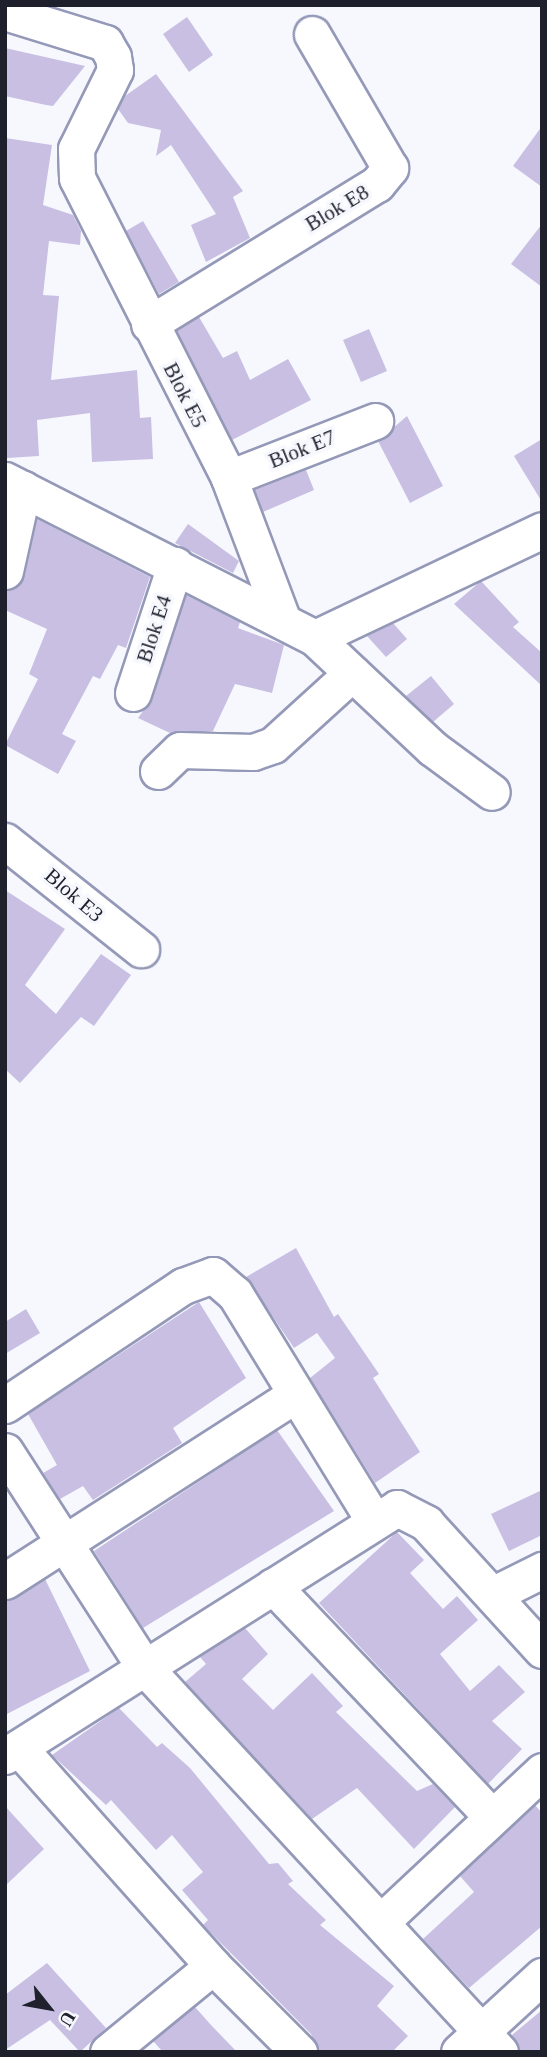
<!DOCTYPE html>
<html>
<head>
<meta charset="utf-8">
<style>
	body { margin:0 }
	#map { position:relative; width:547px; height:2057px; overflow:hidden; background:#f7f8fe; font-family:Georgia,serif }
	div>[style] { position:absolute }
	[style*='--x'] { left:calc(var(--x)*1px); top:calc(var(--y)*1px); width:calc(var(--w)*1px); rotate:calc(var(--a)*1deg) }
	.building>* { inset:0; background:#c8bfe3 }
	.roads { filter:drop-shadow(2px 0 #9599b8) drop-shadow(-2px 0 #9599b8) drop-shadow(0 2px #9599b8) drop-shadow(0 -2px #9599b8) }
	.minor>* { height:35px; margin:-17.5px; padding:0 17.5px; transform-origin:17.5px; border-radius:17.5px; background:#fff }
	span { translate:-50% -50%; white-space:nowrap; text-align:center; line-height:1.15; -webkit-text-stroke:7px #f7f8fe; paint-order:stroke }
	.street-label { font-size:21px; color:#1e202c }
	.frame { position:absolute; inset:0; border:7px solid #1e202c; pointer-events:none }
	.north { position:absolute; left:14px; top:1973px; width:70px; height:70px; -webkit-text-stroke:5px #f7f8fe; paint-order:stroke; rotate:121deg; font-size:19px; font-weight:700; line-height:28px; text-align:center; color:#1e202c }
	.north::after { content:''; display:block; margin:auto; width:24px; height:32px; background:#1e202c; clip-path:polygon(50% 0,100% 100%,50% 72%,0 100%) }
</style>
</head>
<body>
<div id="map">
	<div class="building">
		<i style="clip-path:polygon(187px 17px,213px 55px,189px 72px,163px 34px)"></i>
		<i style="clip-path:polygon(5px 48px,85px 66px,53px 106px,46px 105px,5px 96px)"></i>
		<i style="clip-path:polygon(156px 74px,243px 191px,233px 197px,250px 238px,206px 262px,191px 225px,216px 214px,171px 145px,156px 156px,161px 130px,128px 123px,118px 109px,125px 96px)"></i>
		<i style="clip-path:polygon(542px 126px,542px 187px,513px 166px)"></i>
		<i style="clip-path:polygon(5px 138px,52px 145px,43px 205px,73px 215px,81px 231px,80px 245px,49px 241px,43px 295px,59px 296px,51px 380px,137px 370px,140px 418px,151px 417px,153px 459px,92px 462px,90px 413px,37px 420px,39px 456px,7px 458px)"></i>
		<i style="clip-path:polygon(143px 221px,179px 282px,159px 294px,126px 231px)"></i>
		<i style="clip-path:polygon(542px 224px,542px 287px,511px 264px)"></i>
		<i style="clip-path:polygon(199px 317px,223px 358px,237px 351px,250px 380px,288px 359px,311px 400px,232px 440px,177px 331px)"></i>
		<i style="clip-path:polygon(369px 329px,387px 371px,361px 382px,343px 340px)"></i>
		<i style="clip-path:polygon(407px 416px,443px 486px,410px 503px,378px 441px)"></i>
		<i style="clip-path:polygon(542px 439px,542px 502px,514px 456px)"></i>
		<i style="clip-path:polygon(306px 470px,314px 490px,263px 512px,255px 490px)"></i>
		<i style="clip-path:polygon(37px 519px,150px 577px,126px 648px,118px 645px,100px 679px,93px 676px,62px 734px,76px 741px,58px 774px,5px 745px,38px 679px,29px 674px,47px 629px,5px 610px,5px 591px,25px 575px)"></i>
		<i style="clip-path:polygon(188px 524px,239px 561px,233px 573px,175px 543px)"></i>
		<i style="clip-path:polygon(481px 581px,519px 622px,513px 627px,542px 653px,542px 686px,454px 604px)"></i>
		<i style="clip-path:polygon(186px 595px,240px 622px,238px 628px,284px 645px,272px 693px,235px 684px,213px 731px,170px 733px,138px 718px,152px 699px)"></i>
		<i style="clip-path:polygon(393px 623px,407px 639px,386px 657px,367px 636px)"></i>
		<i style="clip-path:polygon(431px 676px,454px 704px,433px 722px,406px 696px)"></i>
		<i style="clip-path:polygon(5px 890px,65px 929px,25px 985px,56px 1014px,101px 954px,131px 975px,94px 1026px,81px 1017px,20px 1083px,5px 1069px)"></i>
		<i style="clip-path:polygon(296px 1248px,334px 1317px,338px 1314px,379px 1374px,373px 1378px,420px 1452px,375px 1483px,310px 1378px,335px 1358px,317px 1333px,294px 1348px,246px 1277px)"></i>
		<i style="clip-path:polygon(199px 1302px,246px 1378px,173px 1428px,182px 1443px,93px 1500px,83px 1486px,60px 1499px,43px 1473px,57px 1465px,28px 1414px)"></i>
		<i style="clip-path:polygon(26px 1309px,40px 1333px,5px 1354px,5px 1322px)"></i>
		<i style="clip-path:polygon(277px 1430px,334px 1511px,143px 1628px,94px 1551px)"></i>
		<i style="clip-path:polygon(542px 1490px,542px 1535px,509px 1551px,491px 1514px)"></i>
		<i style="clip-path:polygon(397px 1532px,424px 1560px,410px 1573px,443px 1609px,457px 1596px,478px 1620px,440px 1654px,470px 1691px,499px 1665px,525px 1692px,492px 1721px,522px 1749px,488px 1784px,319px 1603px)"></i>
		<i style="clip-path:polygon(45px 1579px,90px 1671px,5px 1715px,5px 1601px)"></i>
		<i style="clip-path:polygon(245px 1628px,268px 1654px,242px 1679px,273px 1710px,312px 1673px,343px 1706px,336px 1712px,417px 1791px,433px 1784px,455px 1807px,414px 1849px,357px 1788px,312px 1819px,185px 1682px,206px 1664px,200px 1657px)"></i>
		<i style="clip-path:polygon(119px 1708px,157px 1747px,162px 1743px,190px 1768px,269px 1864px,278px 1863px,293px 1881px,288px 1884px,326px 1920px,320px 1925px,394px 1986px,377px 2006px,408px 2036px,392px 2052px,319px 2052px,311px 2034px,203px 1925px,208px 1920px,182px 1890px,203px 1872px,172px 1835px,156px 1850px,111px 1800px,106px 1805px,52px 1755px)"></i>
		<i style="clip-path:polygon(535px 1805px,542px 1813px,542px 1926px,469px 1988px,423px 1939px,474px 1892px,460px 1876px)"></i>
		<i style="clip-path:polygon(5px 1806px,44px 1849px,5px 1886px)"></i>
		<i style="clip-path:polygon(47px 1963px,106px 2028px,80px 2052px,50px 2020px,5px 2050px,5px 1995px)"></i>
		<i style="clip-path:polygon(195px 2007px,211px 2025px,237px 2052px,163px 2052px,153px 2041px)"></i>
		<i style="clip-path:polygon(542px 2010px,542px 2052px,520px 2052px,512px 2035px)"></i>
	</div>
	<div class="roads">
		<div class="minor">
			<i style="--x:5;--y:12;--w:105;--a:17.2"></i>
			<i style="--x:105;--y:43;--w:16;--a:60"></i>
			<i style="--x:113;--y:57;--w:13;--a:81"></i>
			<i style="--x:115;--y:70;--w:88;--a:116.3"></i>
			<i style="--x:76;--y:149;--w:29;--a:88"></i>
			<i style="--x:77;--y:178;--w:336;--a:63.1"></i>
			<i style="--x:229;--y:478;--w:150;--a:69.3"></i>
			<i style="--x:149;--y:324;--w:268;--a:-31.6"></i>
			<i style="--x:377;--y:184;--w:21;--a:-51"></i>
			<i style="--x:390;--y:168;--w:155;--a:-120.2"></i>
			<i style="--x:229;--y:478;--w:157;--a:-21.3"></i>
			<i style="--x:5;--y:480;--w:348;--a:27"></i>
			<i style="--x:315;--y:638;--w:161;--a:43.2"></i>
			<i style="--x:432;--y:748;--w:74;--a:36.3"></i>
			<i style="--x:5;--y:571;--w:84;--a:-77.6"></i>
			<i style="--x:315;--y:638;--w:251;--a:-25.4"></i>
			<i style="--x:133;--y:693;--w:135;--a:-71.8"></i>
			<i style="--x:158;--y:771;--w:30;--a:-44"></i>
			<i style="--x:180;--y:750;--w:73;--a:1.6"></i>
			<i style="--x:253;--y:752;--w:21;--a:-19"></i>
			<i style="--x:273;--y:745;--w:107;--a:-42.3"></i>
			<i style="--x:5;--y:841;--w:174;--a:38.5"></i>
			<i style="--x:5;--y:1405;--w:214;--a:-33.8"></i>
			<i style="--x:183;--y:1286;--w:32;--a:-20"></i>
			<i style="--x:213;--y:1275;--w:29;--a:41"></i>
			<i style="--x:235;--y:1294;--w:264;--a:58.5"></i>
			<i style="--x:5;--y:1451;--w:258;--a:57.2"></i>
			<i style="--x:145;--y:1668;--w:523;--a:47.25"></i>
			<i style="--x:5;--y:1581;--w:342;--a:-32.7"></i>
			<i style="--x:273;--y:1586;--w:318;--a:46.5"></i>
			<i style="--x:494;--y:1594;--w:54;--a:-26.6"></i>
			<i style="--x:19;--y:1748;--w:292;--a:48.3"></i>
			<i style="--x:213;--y:1966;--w:122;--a:45"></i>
			<i style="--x:5;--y:1756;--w:464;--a:-32.3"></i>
			<i style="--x:397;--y:1508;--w:33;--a:27"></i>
			<i style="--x:426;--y:1523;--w:172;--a:47.6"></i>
			<i style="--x:383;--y:1920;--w:218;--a:-43.1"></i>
			<i style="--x:108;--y:2052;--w:136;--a:-39.3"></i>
			<i style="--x:459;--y:2052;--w:113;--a:-42.5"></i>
		</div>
	</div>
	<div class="street-label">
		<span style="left:337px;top:208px;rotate:-31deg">Blok E8</span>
		<span style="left:185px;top:395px;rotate:63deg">Blok E5</span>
		<span style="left:302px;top:449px;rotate:-22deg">Blok E7</span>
		<span style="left:154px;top:629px;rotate:-72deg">Blok E4</span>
		<span style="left:74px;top:895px;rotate:41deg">Blok E3</span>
	</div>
	<div class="frame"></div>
	<div class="north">U</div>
</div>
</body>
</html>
